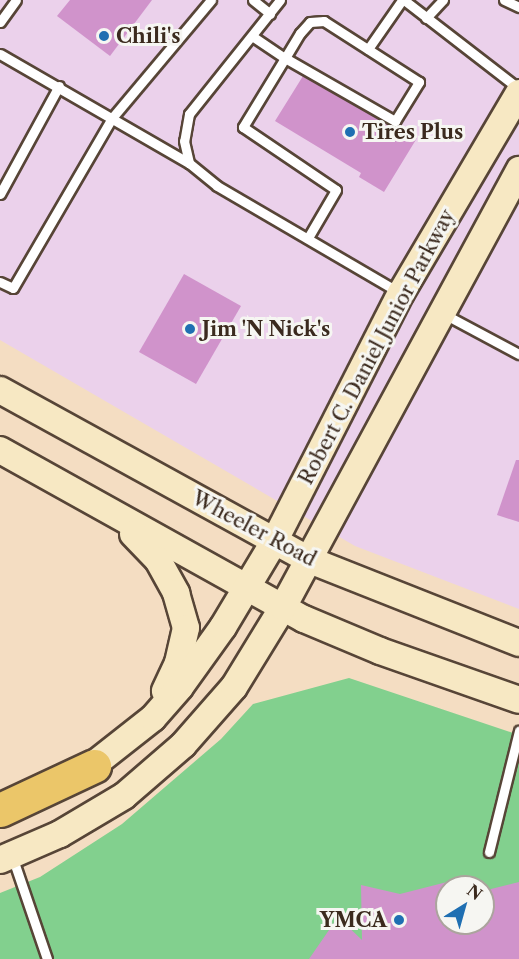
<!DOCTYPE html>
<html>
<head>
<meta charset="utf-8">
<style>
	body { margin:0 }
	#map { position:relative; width:519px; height:959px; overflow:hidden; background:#f4ddc2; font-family:"Libre Caslon Text",serif }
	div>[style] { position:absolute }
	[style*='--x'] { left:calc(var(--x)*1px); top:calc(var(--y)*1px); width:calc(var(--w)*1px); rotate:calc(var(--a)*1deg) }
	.built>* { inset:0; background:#ebd1eb }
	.green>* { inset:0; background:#82d08e }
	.building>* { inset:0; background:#d093cb }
	.roads { filter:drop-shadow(2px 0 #574537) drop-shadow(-2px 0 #574537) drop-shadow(0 2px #574537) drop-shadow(0 -2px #574537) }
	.lane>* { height:9px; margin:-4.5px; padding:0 4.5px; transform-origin:4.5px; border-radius:4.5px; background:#fff }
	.secondary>* { height:26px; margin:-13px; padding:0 13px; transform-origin:13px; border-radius:13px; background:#f7e8c3 }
	.highway>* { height:33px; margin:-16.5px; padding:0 16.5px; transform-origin:16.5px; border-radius:16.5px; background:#ebc669 }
	.dots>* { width:16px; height:16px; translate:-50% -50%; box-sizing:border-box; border:3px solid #f6f6f2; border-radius:50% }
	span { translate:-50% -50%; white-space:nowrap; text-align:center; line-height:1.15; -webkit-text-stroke:6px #f6f6f2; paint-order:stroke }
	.poi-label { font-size:20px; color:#3b2a1e; font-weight:700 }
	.left { translate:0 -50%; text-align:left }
	.right { translate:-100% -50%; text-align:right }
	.street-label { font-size:20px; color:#3b2a1e }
	.north { position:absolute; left:435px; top:875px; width:60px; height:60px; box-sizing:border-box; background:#f6f6f2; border:2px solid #aba49d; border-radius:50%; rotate:37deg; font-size:16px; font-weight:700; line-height:24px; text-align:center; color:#3b2a1e }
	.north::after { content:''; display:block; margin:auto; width:21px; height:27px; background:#1f6fb2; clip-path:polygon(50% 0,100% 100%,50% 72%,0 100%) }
</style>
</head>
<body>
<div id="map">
	<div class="built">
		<i style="clip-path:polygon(0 0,519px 0,519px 609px,355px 546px,0 340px)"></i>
	</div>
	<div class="green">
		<i style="clip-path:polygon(evenodd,349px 678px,519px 735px,519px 959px,0 959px,0 893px,40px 877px,122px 824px,221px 739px,253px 704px,349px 678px,447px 887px,483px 887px,483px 923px,447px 923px,447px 887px)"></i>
	</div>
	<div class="building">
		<i style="clip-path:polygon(70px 0,152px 0,110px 56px,57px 16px)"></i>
		<i style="clip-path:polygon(303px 76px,417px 138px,384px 192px,359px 177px,361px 173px,275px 121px)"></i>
		<i style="clip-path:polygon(184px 274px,241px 306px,196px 384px,139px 352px)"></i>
		<i style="clip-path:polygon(516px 460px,519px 460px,519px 522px,497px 515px)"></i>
		<i style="clip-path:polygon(447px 882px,447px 923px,483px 923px,483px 891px,519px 882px,519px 959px,309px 959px,338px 917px,362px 940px,361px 885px,400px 894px)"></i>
	</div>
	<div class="roads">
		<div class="lane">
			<i style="--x:253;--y:0;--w:22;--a:39"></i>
			<i style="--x:280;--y:0;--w:146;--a:128.6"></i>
			<i style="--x:189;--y:114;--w:27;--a:100"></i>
			<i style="--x:184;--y:141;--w:23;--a:77"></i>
			<i style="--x:189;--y:163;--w:36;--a:39"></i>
			<i style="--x:217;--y:186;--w:212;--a:30.3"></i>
			<i style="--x:404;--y:0;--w:145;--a:37.7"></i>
			<i style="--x:504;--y:0;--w:17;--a:25"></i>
			<i style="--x:426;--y:18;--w:25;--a:-47"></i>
			<i style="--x:0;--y:22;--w:27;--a:-54"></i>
			<i style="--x:252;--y:36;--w:40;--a:34"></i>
			<i style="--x:285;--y:58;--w:127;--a:29.8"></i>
			<i style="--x:395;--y:121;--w:46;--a:-58.4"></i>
			<i style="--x:419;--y:82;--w:113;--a:-147.3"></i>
			<i style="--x:324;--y:21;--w:14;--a:176"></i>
			<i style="--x:310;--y:22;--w:15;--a:132"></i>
			<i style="--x:300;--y:33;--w:29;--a:121"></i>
			<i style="--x:285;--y:58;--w:81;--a:121.3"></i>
			<i style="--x:243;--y:127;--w:112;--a:34.1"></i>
			<i style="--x:336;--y:190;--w:56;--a:120.3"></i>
			<i style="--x:368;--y:49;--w:60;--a:-55.2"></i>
			<i style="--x:0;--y:54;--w:218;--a:30"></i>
			<i style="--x:0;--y:194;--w:123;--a:-61.4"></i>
			<i style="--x:0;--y:282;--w:14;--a:25"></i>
			<i style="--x:13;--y:288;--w:197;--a:-59.8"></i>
			<i style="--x:112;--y:118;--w:154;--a:-50"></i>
			<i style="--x:444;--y:314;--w:85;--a:28.1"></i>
			<i style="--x:489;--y:852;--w:125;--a:-76.1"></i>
			<i style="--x:12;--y:856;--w:109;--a:71.2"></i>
		</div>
		<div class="secondary">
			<i style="--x:0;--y:390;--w:350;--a:28.8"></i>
			<i style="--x:307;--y:559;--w:228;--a:21.6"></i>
			<i style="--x:0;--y:450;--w:348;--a:29.1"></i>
			<i style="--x:304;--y:619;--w:82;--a:22.8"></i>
			<i style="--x:380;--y:651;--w:147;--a:19.4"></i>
			<i style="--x:133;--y:534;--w:36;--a:46"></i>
			<i style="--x:158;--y:560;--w:38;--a:61"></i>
			<i style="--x:176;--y:593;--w:36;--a:74"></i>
			<i style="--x:186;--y:628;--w:36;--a:103"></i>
			<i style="--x:178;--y:663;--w:31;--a:115"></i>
			<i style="--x:78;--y:777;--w:95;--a:-38.2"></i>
			<i style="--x:153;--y:718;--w:41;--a:-48.9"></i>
			<i style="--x:180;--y:687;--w:74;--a:-54.4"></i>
			<i style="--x:223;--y:627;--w:101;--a:-59.1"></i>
			<i style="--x:275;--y:540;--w:277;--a:-63"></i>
			<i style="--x:401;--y:293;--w:232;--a:-59.5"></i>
			<i style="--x:0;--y:860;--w:65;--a:-23.4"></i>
			<i style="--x:60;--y:834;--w:74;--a:-30.7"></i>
			<i style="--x:124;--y:796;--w:78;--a:-40.8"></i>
			<i style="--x:183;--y:745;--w:77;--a:-48.7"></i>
			<i style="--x:234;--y:687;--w:94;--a:-58.5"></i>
			<i style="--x:283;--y:607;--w:497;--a:-61.6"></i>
		</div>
		<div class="highway">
			<i style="--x:0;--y:810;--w:104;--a:-25.1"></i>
		</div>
	</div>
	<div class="dots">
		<i style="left:104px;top:36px;background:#1f6fb2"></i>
		<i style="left:350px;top:132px;background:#1f6fb2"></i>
		<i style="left:190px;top:329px;background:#1f6fb2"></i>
		<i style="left:399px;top:920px;background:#1f6fb2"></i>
	</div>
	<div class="poi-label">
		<span class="left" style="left:116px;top:36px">Chili's</span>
		<span class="left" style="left:362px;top:132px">Tires Plus</span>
		<span class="left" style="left:202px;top:329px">Jim 'N Nick's</span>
		<span class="right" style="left:387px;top:920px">YMCA</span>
	</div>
	<div class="street-label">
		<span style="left:377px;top:347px;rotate:-62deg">Robert C. Daniel Junior Parkway</span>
		<span style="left:254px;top:529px;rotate:28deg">Wheeler Road</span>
	</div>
	<div class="north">N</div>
</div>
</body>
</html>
